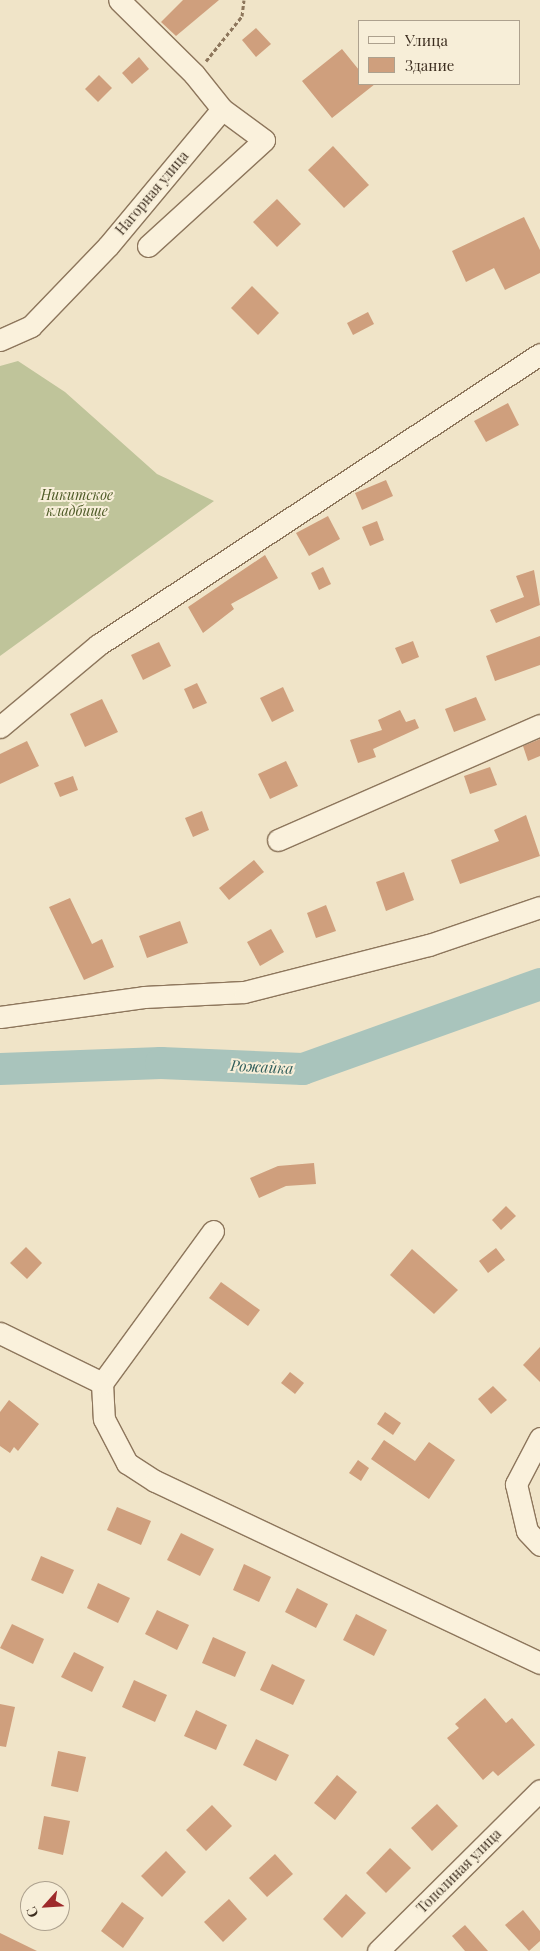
<!DOCTYPE html>
<html>
<head>
<meta charset="utf-8">
<style>
	body { margin:0 }
	#map { position:relative; width:540px; height:1951px; overflow:hidden; background:#f0e4c8; font-family:"Playfair Display",serif }
	div>[style] { position:absolute }
	[style*='--x'] { left:calc(var(--x)*1px); top:calc(var(--y)*1px); width:calc(var(--w)*1px); rotate:calc(var(--a)*1deg) }
	.cemetery>* { inset:0; background:#bfc49a }
	.river>* { height:32px; margin:-16px; padding:0 16px; transform-origin:16px; border-radius:16px; background:#a9c4bc }
	.building>* { inset:0; background:#cf9f7d }
	.path>* { height:3px; margin-top:-1.5px; transform-origin:0; background:repeating-linear-gradient(90deg,#8d765c 0 4px,transparent 0 6.5px) }
	.roads { filter:drop-shadow(1px 0 #8d765c) drop-shadow(-1px 0 #8d765c) drop-shadow(0 1px #8d765c) drop-shadow(0 -1px #8d765c) }
	.minor>* { height:21px; margin:-10.5px; padding:0 10.5px; transform-origin:10.5px; border-radius:10.5px; background:#faf1dc }
	span { translate:-50% -50%; white-space:nowrap; text-align:center; line-height:1.15; -webkit-text-stroke:4px #f7eed8; paint-order:stroke }
	.street-label { font-size:14px; color:#3d2e20 }
	.park-label { font-size:14px; color:#4d5a26; font-style:italic }
	.water-label { font-size:15px; color:#2f5d5a; font-style:italic }
	.legend { position:absolute; left:358px; top:20px; width:162px; height:65px; box-sizing:border-box; background:#f7eed8; border:1px solid #ada18e; margin:0; padding:6px 9px; list-style:none; font-size:15px; color:#3d2e20 }
	.legend li { display:flex; align-items:center; gap:10px; height:25px }
	.legend b { width:25px; border:1px solid #ada18e }
	.north { position:absolute; left:20px; top:1881px; width:50px; height:50px; box-sizing:border-box; background:#f7eed8; border:1px solid #ada18e; border-radius:50%; rotate:244deg; font-size:14px; font-weight:700; line-height:20px; text-align:center; color:#3d2e20 }
	.north::after { content:''; display:block; margin:auto; width:18px; height:22px; background:#9e2a2b; clip-path:polygon(50% 0,100% 100%,50% 72%,0 100%) }
</style>
</head>
<body>
<div id="map">
	<div class="cemetery">
		<i style="clip-path:polygon(18px 361px,65px 392px,157px 474px,214px 501px,0 656px,0 366px)"></i>
	</div>
	<div class="river">
		<i style="--x:0;--y:1069;--w:161;--a:-2.1"></i>
		<i style="--x:161;--y:1063;--w:142;--a:2.4"></i>
		<i style="--x:303;--y:1069;--w:252;--a:-19.7"></i>
	</div>
	<div class="building">
		<i style="clip-path:polygon(183px 0,219px 0,176px 36px,161px 22px)"></i>
		<i style="clip-path:polygon(256px 28px,271px 44px,256px 57px,242px 40px)"></i>
		<i style="clip-path:polygon(342px 49px,359px 70px,359px 84px,375px 84px,332px 118px,302px 81px)"></i>
		<i style="clip-path:polygon(139px 57px,149px 69px,132px 84px,122px 73px)"></i>
		<i style="clip-path:polygon(99px 75px,112px 88px,98px 102px,85px 89px)"></i>
		<i style="clip-path:polygon(333px 146px,369px 185px,344px 208px,308px 170px)"></i>
		<i style="clip-path:polygon(277px 199px,301px 224px,277px 247px,253px 222px)"></i>
		<i style="clip-path:polygon(524px 217px,540px 250px,540px 273px,505px 290px,494px 268px,466px 282px,452px 251px)"></i>
		<i style="clip-path:polygon(252px 286px,279px 313px,258px 335px,231px 308px)"></i>
		<i style="clip-path:polygon(368px 312px,374px 324px,353px 335px,347px 323px)"></i>
		<i style="clip-path:polygon(508px 403px,519px 425px,486px 442px,474px 421px)"></i>
		<i style="clip-path:polygon(386px 480px,393px 496px,362px 510px,355px 493px)"></i>
		<i style="clip-path:polygon(328px 516px,340px 539px,309px 556px,296px 533px)"></i>
		<i style="clip-path:polygon(377px 521px,384px 540px,370px 546px,362px 527px)"></i>
		<i style="clip-path:polygon(265px 555px,278px 578px,231px 604px,234px 609px,203px 633px,188px 607px)"></i>
		<i style="clip-path:polygon(323px 567px,331px 584px,319px 590px,311px 573px)"></i>
		<i style="clip-path:polygon(534px 570px,540px 605px,496px 623px,490px 610px,524px 597px,516px 576px)"></i>
		<i style="clip-path:polygon(540px 636px,540px 665px,495px 681px,486px 656px)"></i>
		<i style="clip-path:polygon(413px 641px,419px 657px,402px 664px,395px 648px)"></i>
		<i style="clip-path:polygon(159px 642px,171px 666px,143px 680px,131px 655px)"></i>
		<i style="clip-path:polygon(197px 683px,207px 703px,193px 709px,184px 689px)"></i>
		<i style="clip-path:polygon(283px 687px,294px 711px,272px 722px,260px 698px)"></i>
		<i style="clip-path:polygon(476px 697px,486px 720px,454px 732px,445px 709px)"></i>
		<i style="clip-path:polygon(102px 699px,118px 732px,85px 747px,70px 714px)"></i>
		<i style="clip-path:polygon(400px 710px,406px 722px,415px 719px,419px 728px,373px 749px,376px 757px,358px 763px,350px 740px,382px 730px,378px 720px)"></i>
		<i style="clip-path:polygon(540px 739px,540px 756px,528px 761px,523px 746px)"></i>
		<i style="clip-path:polygon(27px 741px,39px 766px,0 784px,0 754px)"></i>
		<i style="clip-path:polygon(286px 761px,298px 786px,270px 799px,258px 774px)"></i>
		<i style="clip-path:polygon(490px 767px,497px 785px,470px 794px,464px 776px)"></i>
		<i style="clip-path:polygon(73px 776px,78px 790px,60px 797px,54px 783px)"></i>
		<i style="clip-path:polygon(202px 811px,209px 830px,193px 837px,185px 818px)"></i>
		<i style="clip-path:polygon(526px 815px,540px 856px,460px 884px,451px 860px,499px 841px,494px 830px)"></i>
		<i style="clip-path:polygon(254px 860px,264px 872px,229px 900px,219px 888px)"></i>
		<i style="clip-path:polygon(404px 872px,414px 900px,386px 911px,376px 882px)"></i>
		<i style="clip-path:polygon(70px 898px,92px 944px,102px 939px,114px 967px,84px 980px,49px 907px)"></i>
		<i style="clip-path:polygon(326px 905px,336px 931px,316px 938px,307px 913px)"></i>
		<i style="clip-path:polygon(180px 921px,188px 943px,147px 958px,139px 936px)"></i>
		<i style="clip-path:polygon(271px 929px,284px 952px,260px 966px,247px 942px)"></i>
		<i style="clip-path:polygon(314px 1163px,316px 1184px,286px 1186px,259px 1198px,250px 1178px,278px 1166px)"></i>
		<i style="clip-path:polygon(506px 1206px,516px 1216px,501px 1230px,492px 1220px)"></i>
		<i style="clip-path:polygon(26px 1247px,42px 1263px,27px 1279px,10px 1263px)"></i>
		<i style="clip-path:polygon(496px 1248px,505px 1260px,488px 1273px,479px 1261px)"></i>
		<i style="clip-path:polygon(412px 1249px,458px 1290px,434px 1314px,390px 1275px)"></i>
		<i style="clip-path:polygon(221px 1282px,260px 1310px,248px 1326px,209px 1298px)"></i>
		<i style="clip-path:polygon(540px 1347px,540px 1382px,523px 1365px)"></i>
		<i style="clip-path:polygon(290px 1372px,304px 1383px,295px 1394px,281px 1383px)"></i>
		<i style="clip-path:polygon(493px 1386px,507px 1400px,491px 1414px,478px 1399px)"></i>
		<i style="clip-path:polygon(9px 1400px,39px 1424px,18px 1451px,14px 1447px,10px 1453px,0 1446px,0 1412px)"></i>
		<i style="clip-path:polygon(385px 1412px,401px 1423px,393px 1435px,377px 1424px)"></i>
		<i style="clip-path:polygon(384px 1440px,415px 1461px,429px 1442px,455px 1460px,429px 1499px,371px 1459px)"></i>
		<i style="clip-path:polygon(358px 1460px,369px 1468px,361px 1481px,349px 1473px)"></i>
		<i style="clip-path:polygon(117px 1507px,151px 1521px,141px 1545px,107px 1530px)"></i>
		<i style="clip-path:polygon(181px 1533px,214px 1549px,200px 1576px,167px 1560px)"></i>
		<i style="clip-path:polygon(41px 1556px,74px 1570px,63px 1594px,31px 1580px)"></i>
		<i style="clip-path:polygon(244px 1564px,271px 1577px,259px 1602px,233px 1590px)"></i>
		<i style="clip-path:polygon(98px 1583px,130px 1598px,118px 1623px,87px 1608px)"></i>
		<i style="clip-path:polygon(297px 1588px,328px 1604px,316px 1628px,285px 1612px)"></i>
		<i style="clip-path:polygon(157px 1610px,189px 1625px,177px 1650px,145px 1634px)"></i>
		<i style="clip-path:polygon(356px 1614px,387px 1630px,374px 1656px,343px 1640px)"></i>
		<i style="clip-path:polygon(12px 1624px,44px 1639px,33px 1664px,0 1648px)"></i>
		<i style="clip-path:polygon(213px 1637px,246px 1652px,235px 1677px,202px 1663px)"></i>
		<i style="clip-path:polygon(74px 1652px,104px 1667px,92px 1692px,61px 1677px)"></i>
		<i style="clip-path:polygon(272px 1664px,305px 1680px,293px 1705px,260px 1690px)"></i>
		<i style="clip-path:polygon(134px 1680px,167px 1695px,155px 1722px,122px 1707px)"></i>
		<i style="clip-path:polygon(485px 1698px,506px 1723px,512px 1718px,535px 1745px,498px 1776px,493px 1771px,483px 1780px,447px 1738px,459px 1728px,455px 1724px)"></i>
		<i style="clip-path:polygon(0 1704px,15px 1707px,6px 1747px,0 1746px)"></i>
		<i style="clip-path:polygon(196px 1710px,227px 1725px,216px 1750px,184px 1736px)"></i>
		<i style="clip-path:polygon(256px 1739px,289px 1755px,276px 1781px,243px 1765px)"></i>
		<i style="clip-path:polygon(58px 1751px,86px 1757px,78px 1792px,51px 1786px)"></i>
		<i style="clip-path:polygon(337px 1775px,357px 1792px,335px 1820px,314px 1803px)"></i>
		<i style="clip-path:polygon(437px 1804px,458px 1826px,432px 1851px,411px 1828px)"></i>
		<i style="clip-path:polygon(212px 1805px,232px 1826px,206px 1851px,186px 1830px)"></i>
		<i style="clip-path:polygon(44px 1816px,70px 1821px,63px 1855px,38px 1849px)"></i>
		<i style="clip-path:polygon(390px 1848px,411px 1868px,386px 1893px,366px 1873px)"></i>
		<i style="clip-path:polygon(166px 1851px,186px 1872px,162px 1897px,141px 1876px)"></i>
		<i style="clip-path:polygon(275px 1854px,293px 1874px,267px 1897px,249px 1878px)"></i>
		<i style="clip-path:polygon(346px 1894px,366px 1913px,342px 1938px,323px 1919px)"></i>
		<i style="clip-path:polygon(229px 1899px,247px 1919px,223px 1942px,204px 1922px)"></i>
		<i style="clip-path:polygon(122px 1902px,144px 1918px,123px 1948px,101px 1931px)"></i>
		<i style="clip-path:polygon(523px 1910px,540px 1931px,540px 1941px,529px 1951px,505px 1925px)"></i>
		<i style="clip-path:polygon(465px 1925px,488px 1951px,465px 1951px,452px 1936px)"></i>
		<i style="clip-path:polygon(0 1933px,37px 1951px,0 1951px)"></i>
	</div>
	<div class="path">
		<i style="--x:206;--y:61;--w:58;--a:-51.3"></i>
		<i style="--x:242;--y:16;--w:16;--a:-83"></i>
	</div>
	<div class="roads">
		<div class="minor">
			<i style="--x:148;--y:246;--w:157;--a:-42.4"></i>
			<i style="--x:264;--y:140;--w:52;--a:-143.6"></i>
			<i style="--x:0;--y:340;--w:34;--a:-24"></i>
			<i style="--x:31;--y:326;--w:111;--a:-46.1"></i>
			<i style="--x:108;--y:246;--w:178;--a:-50.2"></i>
			<i style="--x:222;--y:109;--w:45;--a:-128.7"></i>
			<i style="--x:194;--y:74;--w:105;--a:-135.4"></i>
			<i style="--x:0;--y:727;--w:128;--a:-39.9"></i>
			<i style="--x:98;--y:645;--w:529;--a:-33.36"></i>
			<i style="--x:278;--y:840;--w:286;--a:-23.7"></i>
			<i style="--x:0;--y:1017;--w:145;--a:-7.9"></i>
			<i style="--x:144;--y:997;--w:100;--a:-2.9"></i>
			<i style="--x:244;--y:992;--w:191;--a:-14.3"></i>
			<i style="--x:429;--y:945;--w:117;--a:-18.9"></i>
			<i style="--x:213;--y:1231;--w:188;--a:126.1"></i>
			<i style="--x:102;--y:1383;--w:36;--a:87"></i>
			<i style="--x:104;--y:1419;--w:50;--a:62.4"></i>
			<i style="--x:127;--y:1463;--w:33;--a:33"></i>
			<i style="--x:155;--y:1481;--w:426;--a:25.3"></i>
			<i style="--x:0;--y:1333;--w:114;--a:26.1"></i>
			<i style="--x:540;--y:1438;--w:52;--a:117.6"></i>
			<i style="--x:516;--y:1484;--w:48;--a:76.8"></i>
			<i style="--x:527;--y:1531;--w:19;--a:47"></i>
			<i style="--x:378;--y:1951;--w:228;--a:-44.8"></i>
		</div>
	</div>
	<div class="street-label">
		<span style="left:152px;top:193px;rotate:-50deg">Нагорная улица</span>
		<span style="left:459px;top:1871px;rotate:-45deg">Тополиная улица</span>
	</div>
	<div class="park-label">
		<span style="left:77px;top:503px">Никитское<br>кладбище</span>
	</div>
	<div class="water-label">
		<span style="left:262px;top:1067px;rotate:3deg">Рожайка</span>
	</div>
	<ul class="legend">
	<li><b style="height:6px;background:#faf1dc"></b>Улица</li>
	<li><b style="height:14px;background:#cf9f7d"></b>Здание</li>
	</ul>
	<div class="north">С</div>
</div>
</body>
</html>
